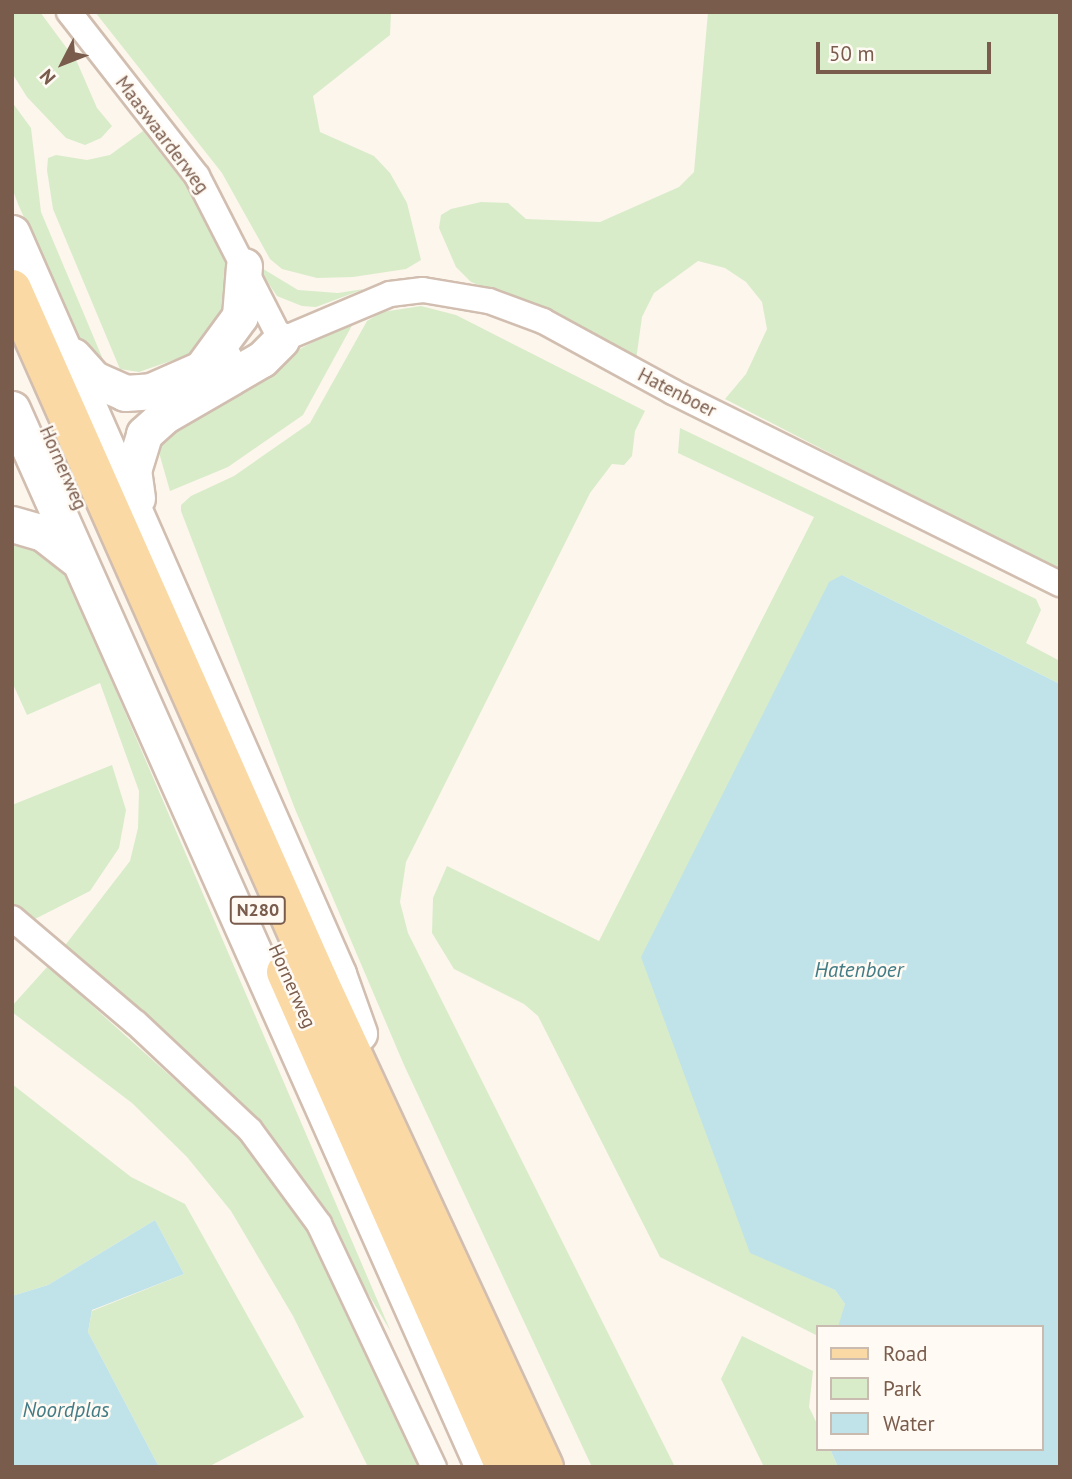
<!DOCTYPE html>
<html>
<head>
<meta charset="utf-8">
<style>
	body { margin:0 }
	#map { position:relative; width:1072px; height:1479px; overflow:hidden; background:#fdf6ec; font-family:"PT Sans",sans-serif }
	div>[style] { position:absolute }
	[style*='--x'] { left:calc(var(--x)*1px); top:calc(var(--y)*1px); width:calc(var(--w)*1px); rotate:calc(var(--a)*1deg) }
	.green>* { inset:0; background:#d8ecc9 }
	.water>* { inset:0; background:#bfe3e8 }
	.roads { filter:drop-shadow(2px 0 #d1beb0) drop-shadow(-2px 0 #d1beb0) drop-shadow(0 2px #d1beb0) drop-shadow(0 -2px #d1beb0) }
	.minor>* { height:24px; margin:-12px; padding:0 12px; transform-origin:12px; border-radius:12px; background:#fff }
	.secondary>* { height:35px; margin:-17.5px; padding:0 17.5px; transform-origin:17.5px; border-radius:17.5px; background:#fff }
	.primary>* { height:38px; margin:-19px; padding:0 19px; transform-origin:19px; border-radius:19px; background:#fbd9a5 }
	span { translate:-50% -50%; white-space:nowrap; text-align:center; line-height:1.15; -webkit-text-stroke:5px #fffaf3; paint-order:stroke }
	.shield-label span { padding:2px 5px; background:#fffaf3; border:2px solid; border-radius:5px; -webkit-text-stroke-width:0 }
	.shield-label { font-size:18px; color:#7a5c4d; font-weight:700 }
	.street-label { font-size:19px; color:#7a5c4d }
	.water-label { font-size:21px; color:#437c86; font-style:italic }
	.frame { position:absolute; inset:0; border:14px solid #7a5c4d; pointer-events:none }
	.legend { position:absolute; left:816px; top:1325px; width:228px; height:126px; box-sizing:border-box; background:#fffaf3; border:2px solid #cabbb1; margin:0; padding:9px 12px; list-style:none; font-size:21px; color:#7a5c4d }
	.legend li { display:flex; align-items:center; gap:14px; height:35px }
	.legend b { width:35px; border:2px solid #cabbb1 }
	.north { position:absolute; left:28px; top:28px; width:70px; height:70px; -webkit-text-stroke:5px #fffaf3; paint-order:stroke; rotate:228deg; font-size:19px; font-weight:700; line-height:28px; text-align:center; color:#7a5c4d }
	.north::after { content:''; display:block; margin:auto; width:24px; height:32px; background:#7a5c4d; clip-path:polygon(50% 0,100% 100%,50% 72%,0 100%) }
	.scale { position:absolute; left:816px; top:42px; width:175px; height:32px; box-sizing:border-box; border:4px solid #7a5c4d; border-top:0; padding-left:9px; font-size:21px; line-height:24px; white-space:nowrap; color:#7a5c4d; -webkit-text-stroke:5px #fffaf3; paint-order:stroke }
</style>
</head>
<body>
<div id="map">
	<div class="green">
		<i style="clip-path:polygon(12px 12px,40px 12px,77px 62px,97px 108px,112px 126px,101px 138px,85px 145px,66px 138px,27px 97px,12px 73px)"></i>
		<i style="clip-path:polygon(95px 12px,391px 12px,390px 35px,313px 96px,320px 132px,374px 156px,390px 173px,407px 203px,421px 260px,406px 269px,353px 277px,317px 278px,282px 269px,270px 259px,222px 173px)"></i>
		<i style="clip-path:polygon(708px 12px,1060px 12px,1060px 572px,725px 399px,746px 374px,767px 329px,762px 302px,746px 282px,725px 268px,698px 261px,654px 293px,642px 317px,636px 360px,543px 309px,471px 282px,456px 267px,439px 228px,441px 215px,451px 209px,481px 202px,508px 203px,526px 219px,600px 222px,679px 187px,694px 172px)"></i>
		<i style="clip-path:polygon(12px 102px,31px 128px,41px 212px,107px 369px,79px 341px,18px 204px,12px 188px)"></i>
		<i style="clip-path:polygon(143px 131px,199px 202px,230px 259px,235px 298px,199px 351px,139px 372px,120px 369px,53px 209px,47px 170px,48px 158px,56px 155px,87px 160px,110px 155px)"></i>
		<i style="clip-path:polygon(255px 264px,298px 290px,338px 293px,364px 289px,316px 307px,302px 306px,277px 296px)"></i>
		<i style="clip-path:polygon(421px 306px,456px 315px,645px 411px,635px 431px,632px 456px,624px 465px,612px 464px,590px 493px,406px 862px,400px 902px,408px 933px,675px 1467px,592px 1467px,404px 1065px,295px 809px,181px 511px,181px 505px,191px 496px,234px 476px,310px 423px,367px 321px,382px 312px)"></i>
		<i style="clip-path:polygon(355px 320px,303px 415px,228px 467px,170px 491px,158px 449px,166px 431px,250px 375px)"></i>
		<i style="clip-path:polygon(680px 428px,1036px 599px,1041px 610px,1026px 643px,1060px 661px,1060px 684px,842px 575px,750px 1252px,835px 1290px,845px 1304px,843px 1321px,838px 1327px,818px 1327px,818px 1336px,660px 1257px,538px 1016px,524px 1004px,454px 969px,432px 933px,433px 898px,447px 866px,599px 941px,814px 517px,678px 453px)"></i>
		<i style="clip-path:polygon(12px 538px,42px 550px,67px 577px,391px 1332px,294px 1169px,263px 1131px,63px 948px,130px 861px,138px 828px,139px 791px,100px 683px,27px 715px,12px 682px)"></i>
		<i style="clip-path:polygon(112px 765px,126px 810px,119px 848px,90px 891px,29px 922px,12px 903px,12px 805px)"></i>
		<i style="clip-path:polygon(48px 966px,246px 1144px,290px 1203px,319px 1251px,421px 1467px,368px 1467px,293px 1316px,231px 1211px,187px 1157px,132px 1103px,12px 1012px,12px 1006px)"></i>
		<i style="clip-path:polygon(12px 1084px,131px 1177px,185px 1204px,304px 1417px,208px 1467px,159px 1467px,88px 1332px,92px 1311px,184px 1274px,155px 1220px,48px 1285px,12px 1296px)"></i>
		<i style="clip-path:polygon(742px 1336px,813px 1371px,809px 1407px,818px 1426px,818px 1449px,830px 1449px,838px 1467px,764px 1467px,721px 1379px)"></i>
	</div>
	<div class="water">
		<i style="clip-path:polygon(842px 575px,1060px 684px,1060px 1467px,838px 1467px,830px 1449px,1042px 1449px,1042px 1327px,838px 1327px,845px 1304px,835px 1290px,750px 1253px,641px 957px,829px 582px)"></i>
		<i style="clip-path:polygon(155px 1220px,184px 1274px,92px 1310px,88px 1332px,159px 1467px,12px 1467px,12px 1296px,48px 1285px)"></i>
	</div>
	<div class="roads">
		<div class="minor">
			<i style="--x:69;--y:12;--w:208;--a:52"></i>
			<i style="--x:197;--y:176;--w:184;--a:62.9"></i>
			<i style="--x:281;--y:340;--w:118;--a:-22.9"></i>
			<i style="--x:390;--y:294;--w:33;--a:-7"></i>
			<i style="--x:423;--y:290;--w:67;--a:9.5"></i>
			<i style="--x:489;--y:301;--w:58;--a:20.3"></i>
			<i style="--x:543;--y:321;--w:148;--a:28.6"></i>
			<i style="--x:673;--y:392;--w:432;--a:26.4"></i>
			<i style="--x:12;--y:918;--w:162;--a:40.3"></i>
			<i style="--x:136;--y:1023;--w:156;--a:43.2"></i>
			<i style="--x:250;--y:1130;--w:117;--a:53.7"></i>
			<i style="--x:319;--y:1224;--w:269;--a:64.7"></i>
		</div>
		<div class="secondary">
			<i style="--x:12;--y:233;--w:810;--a:66.25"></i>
			<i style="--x:338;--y:974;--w:63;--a:70.4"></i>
			<i style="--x:73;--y:356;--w:31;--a:48"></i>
			<i style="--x:94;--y:379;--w:34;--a:24"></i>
			<i style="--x:125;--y:393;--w:26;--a:-4"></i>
			<i style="--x:151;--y:391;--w:80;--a:-23.7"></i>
			<i style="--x:202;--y:368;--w:64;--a:-53.8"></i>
			<i style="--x:240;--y:316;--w:50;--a:-85.4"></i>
			<i style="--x:12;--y:409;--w:1158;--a:66"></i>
			<i style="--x:137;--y:498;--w:27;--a:-98"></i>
			<i style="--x:133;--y:471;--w:39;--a:-73"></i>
			<i style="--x:144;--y:434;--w:27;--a:-42"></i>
			<i style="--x:164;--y:416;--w:113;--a:-30.2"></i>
			<i style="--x:262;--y:359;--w:27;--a:-45"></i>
			<i style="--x:12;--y:524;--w:32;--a:16"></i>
			<i style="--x:43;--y:533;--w:41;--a:38"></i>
		</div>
		<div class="primary">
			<i style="--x:12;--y:289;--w:756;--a:66.11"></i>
			<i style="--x:318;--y:980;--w:537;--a:65.11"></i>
			<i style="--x:286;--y:972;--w:541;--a:66.13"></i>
		</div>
	</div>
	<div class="shield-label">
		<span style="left:258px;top:910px">N280</span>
	</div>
	<div class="street-label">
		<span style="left:162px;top:135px;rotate:53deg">Maaswaarderweg</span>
		<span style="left:677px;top:393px;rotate:27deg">Hatenboer</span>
		<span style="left:63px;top:468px;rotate:66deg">Hornerweg</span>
		<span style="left:292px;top:986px;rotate:66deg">Hornerweg</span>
	</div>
	<div class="water-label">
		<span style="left:859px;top:970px">Hatenboer</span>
		<span style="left:66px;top:1410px">Noordplas</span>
	</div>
	<div class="frame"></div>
	<ul class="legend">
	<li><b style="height:9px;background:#fbd9a5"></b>Road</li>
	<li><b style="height:19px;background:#d8ecc9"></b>Park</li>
	<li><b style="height:19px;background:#bfe3e8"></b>Water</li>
	</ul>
	<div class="north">N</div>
	<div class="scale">50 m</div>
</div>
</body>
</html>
